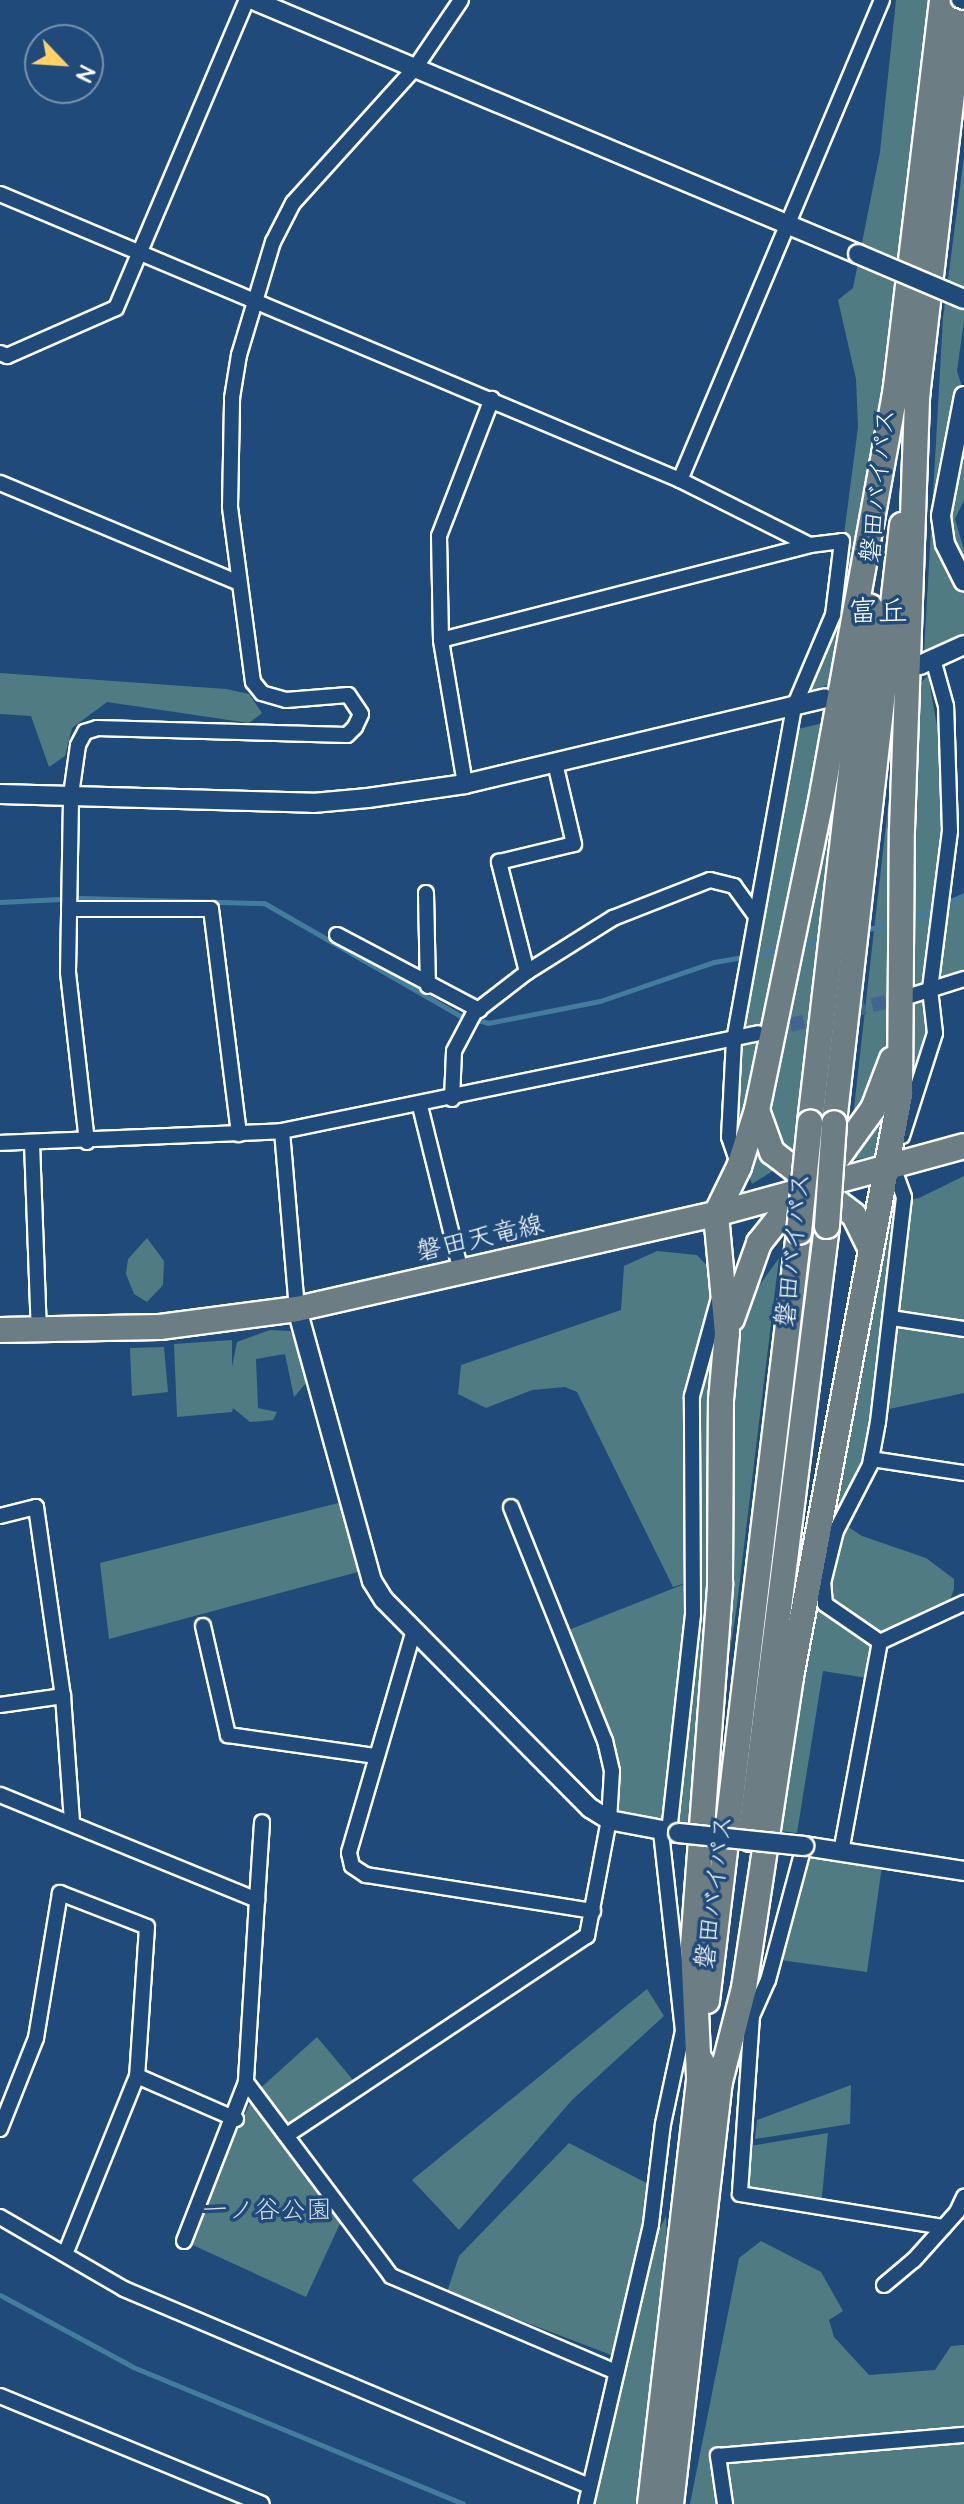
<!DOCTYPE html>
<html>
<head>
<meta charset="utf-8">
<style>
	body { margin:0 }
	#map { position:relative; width:964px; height:2504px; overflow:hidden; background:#1f4a7a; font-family:"Architects Daughter","Klee One",sans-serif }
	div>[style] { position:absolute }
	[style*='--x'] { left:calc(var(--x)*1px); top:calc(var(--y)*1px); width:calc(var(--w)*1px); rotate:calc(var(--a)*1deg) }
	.green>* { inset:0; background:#517b83 }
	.stream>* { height:5px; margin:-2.5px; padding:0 2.5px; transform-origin:2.5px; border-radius:2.5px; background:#447c9e }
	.minor-tunnel>* { height:14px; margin-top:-7px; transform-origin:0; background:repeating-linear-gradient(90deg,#41658e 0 14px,transparent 0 21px) }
	.roads { filter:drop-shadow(2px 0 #fff) drop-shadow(-2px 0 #fff) drop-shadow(0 2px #fff) drop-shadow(0 -2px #fff) }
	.minor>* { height:14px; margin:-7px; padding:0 7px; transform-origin:7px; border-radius:7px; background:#1f4a7a }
	.tertiary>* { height:18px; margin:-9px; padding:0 9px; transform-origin:9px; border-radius:9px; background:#1f4a7a }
	.primary>* { height:24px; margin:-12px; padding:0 12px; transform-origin:12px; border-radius:12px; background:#6c7e84 }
	.trunk>* { height:24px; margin:-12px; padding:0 12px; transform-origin:12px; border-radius:12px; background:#6c7e84 }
	.bridges { filter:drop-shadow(2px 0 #fff) drop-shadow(-2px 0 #fff) drop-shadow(0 2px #fff) drop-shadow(0 -2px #fff) }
	.minor-bridge>* { height:14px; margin:-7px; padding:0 7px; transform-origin:7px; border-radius:7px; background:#1f4a7a }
	.tertiary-bridge>* { height:18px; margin:-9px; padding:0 9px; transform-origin:9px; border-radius:9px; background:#1f4a7a }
	.trunk-bridge>* { height:24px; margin:-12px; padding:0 12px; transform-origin:12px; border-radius:12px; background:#6c7e84 }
	span { translate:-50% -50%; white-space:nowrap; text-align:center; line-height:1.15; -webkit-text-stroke:7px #1f4a7a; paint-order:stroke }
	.street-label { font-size:26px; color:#fff }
	.park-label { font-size:26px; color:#d4dee0 }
	.quarter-label { font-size:30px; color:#fff }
	.north { position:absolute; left:24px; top:24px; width:80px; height:80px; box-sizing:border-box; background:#1f4a7a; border:2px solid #7992af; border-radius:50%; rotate:115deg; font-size:22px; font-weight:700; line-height:32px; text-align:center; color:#fff }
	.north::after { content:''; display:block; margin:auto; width:28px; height:36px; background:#ffd166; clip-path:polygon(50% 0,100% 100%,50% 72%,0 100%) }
</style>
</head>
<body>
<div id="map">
	<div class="green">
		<i style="clip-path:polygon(896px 0,929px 0,871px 526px,830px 684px,808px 692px,842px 550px,858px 427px,856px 379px,838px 300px,853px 288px,880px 152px)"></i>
		<i style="clip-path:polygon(964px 156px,964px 321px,957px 371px,964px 393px,964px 500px,955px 519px,964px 550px,964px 641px,924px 653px,943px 318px)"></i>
		<i style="clip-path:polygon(0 673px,226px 689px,249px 694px,262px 713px,249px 723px,107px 702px,72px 728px,65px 756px,49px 767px,31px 716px,0 714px)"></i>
		<i style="clip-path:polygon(928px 675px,950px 800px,941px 900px,964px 897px,964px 978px,930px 989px,935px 1033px,885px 1154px,848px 1161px,892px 771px,918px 686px)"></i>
		<i style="clip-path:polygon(858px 715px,797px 1156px,752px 1184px,730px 1130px,732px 1071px,789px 731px)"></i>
		<i style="clip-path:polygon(964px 1176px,964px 1393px,880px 1411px,870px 1465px,841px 1522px,862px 1536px,926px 1558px,954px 1579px,954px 1589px,947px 1608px,888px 1634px,873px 1679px,823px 1671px,797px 1833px,773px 1830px,886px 1205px,919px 1198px)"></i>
		<i style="clip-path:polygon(147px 1238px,164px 1261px,163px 1285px,147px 1302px,134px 1294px,126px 1274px,128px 1259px)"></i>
		<i style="clip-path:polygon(657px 1251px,697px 1255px,715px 1274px,720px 1335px,698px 1825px,609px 1820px,610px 1767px,566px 1631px,692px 1581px,673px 1587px,577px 1392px,565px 1387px,532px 1390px,486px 1408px,458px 1394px,461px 1365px,621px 1310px,624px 1266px)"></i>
		<i style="clip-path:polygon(779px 1258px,736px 1612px,729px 1657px,721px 1655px,721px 1472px,741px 1311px)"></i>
		<i style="clip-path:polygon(270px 1330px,290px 1331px,302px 1350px,307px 1382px,294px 1397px,285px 1354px,256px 1359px,258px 1408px,277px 1412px,273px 1420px,250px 1422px,233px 1408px,232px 1412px,177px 1417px,174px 1344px,232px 1340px,232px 1367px,237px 1342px)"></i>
		<i style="clip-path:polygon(164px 1347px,168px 1392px,132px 1396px,130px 1348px)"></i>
		<i style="clip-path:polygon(350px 1500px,369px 1569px,109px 1639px,100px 1563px)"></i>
		<i style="clip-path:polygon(800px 1857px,883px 1859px,867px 1972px,773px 1959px,785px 1910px,802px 1880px)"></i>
		<i style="clip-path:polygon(647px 1989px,664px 2016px,572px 2100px,459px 2230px,412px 2180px)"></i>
		<i style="clip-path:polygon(317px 2037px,358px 2086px,287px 2135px,345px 2213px,306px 2297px,184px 2241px,255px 2093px)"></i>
		<i style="clip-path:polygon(851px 2085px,850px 2124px,755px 2139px,757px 2120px)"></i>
		<i style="clip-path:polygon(828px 2133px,821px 2207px,748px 2195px,750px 2146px)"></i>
		<i style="clip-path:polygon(569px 2143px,656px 2188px,641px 2266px,666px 2216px,670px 2326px,636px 2504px,588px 2504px,619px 2358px,447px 2292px,459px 2256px)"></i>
		<i style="clip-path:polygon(761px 2241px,821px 2272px,843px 2311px,829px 2320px,834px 2337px,869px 2375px,935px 2370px,951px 2346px,964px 2345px,964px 2504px,690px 2504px,739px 2258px)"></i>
	</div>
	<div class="stream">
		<i style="--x:0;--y:902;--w:80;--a:-2.9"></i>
		<i style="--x:80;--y:898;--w:184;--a:1.6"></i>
		<i style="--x:264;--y:903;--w:225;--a:29.9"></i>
		<i style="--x:459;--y:1015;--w:30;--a:15"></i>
		<i style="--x:488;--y:1023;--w:114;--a:-11.1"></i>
		<i style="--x:600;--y:1001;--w:120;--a:-18.9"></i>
		<i style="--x:714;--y:962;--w:71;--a:-9.7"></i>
		<i style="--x:907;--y:921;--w:63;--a:-24.5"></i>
		<i style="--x:864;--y:930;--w:30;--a:-12"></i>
		<i style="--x:798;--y:946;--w:26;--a:-16"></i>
		<i style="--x:0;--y:2295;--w:151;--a:28.4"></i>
		<i style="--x:133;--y:2367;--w:357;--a:22.5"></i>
	</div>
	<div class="minor-tunnel">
		<i style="--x:770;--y:1030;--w:139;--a:-13.7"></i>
	</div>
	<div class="roads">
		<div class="minor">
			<i style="--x:0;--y:194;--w:738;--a:22.81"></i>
			<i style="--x:680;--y:480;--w:145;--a:26.6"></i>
			<i style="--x:0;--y:353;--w:8;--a:23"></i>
			<i style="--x:7;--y:356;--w:119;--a:-23.8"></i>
			<i style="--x:116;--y:308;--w:335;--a:-67"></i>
			<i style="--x:680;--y:480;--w:521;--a:-67.18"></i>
			<i style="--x:0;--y:483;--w:259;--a:22.7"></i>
			<i style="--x:441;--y:640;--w:381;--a:-14.4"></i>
			<i style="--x:810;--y:545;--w:32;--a:-7"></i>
			<i style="--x:842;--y:541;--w:75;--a:96.9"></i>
			<i style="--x:833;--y:615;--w:100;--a:113"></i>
			<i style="--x:794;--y:707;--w:337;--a:100.2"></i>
			<i style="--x:734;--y:1039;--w:98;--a:92.9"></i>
			<i style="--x:729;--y:1137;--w:28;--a:71"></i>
			<i style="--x:465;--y:784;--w:146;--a:-99.5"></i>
			<i style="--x:441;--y:640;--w:104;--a:-91.1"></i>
			<i style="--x:439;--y:536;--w:147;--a:-68.9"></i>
			<i style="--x:426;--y:893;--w:93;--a:88.8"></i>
			<i style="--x:69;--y:909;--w:142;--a:0"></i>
			<i style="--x:211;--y:909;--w:227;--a:82.9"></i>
			<i style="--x:337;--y:935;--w:161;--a:27.8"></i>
			<i style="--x:527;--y:972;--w:114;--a:-104.3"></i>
			<i style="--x:499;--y:862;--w:77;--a:-13.5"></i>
			<i style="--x:574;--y:844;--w:83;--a:-103.2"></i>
			<i style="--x:910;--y:996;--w:57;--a:-17.5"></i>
			<i style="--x:452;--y:1099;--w:48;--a:-87.6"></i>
			<i style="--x:454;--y:1051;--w:43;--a:-62.2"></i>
			<i style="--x:474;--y:1013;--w:67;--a:-37.7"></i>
			<i style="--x:527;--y:972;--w:102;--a:-32.1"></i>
			<i style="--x:613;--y:918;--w:104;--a:-21.4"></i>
			<i style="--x:710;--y:880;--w:25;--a:14"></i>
			<i style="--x:734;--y:886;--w:36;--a:54"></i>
			<i style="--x:420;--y:1106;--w:171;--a:76.1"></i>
			<i style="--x:282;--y:1131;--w:179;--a:85.2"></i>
			<i style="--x:902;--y:1136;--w:108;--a:-72.2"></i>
			<i style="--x:935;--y:1033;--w:44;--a:-96.5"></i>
			<i style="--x:930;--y:989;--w:159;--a:-82.8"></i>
			<i style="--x:950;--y:831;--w:125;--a:-91.8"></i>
			<i style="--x:946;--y:706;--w:49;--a:-105.5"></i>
			<i style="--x:87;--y:1142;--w:171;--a:-96.4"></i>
			<i style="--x:68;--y:972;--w:177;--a:-89"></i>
			<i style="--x:71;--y:795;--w:50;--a:-82"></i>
			<i style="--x:78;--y:745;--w:15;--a:-62"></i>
			<i style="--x:85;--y:732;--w:13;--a:-18"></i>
			<i style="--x:97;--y:728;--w:250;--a:1.6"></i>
			<i style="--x:347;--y:735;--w:11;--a:-45"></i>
			<i style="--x:355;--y:727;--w:14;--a:-65"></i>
			<i style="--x:361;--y:714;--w:23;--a:-124"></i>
			<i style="--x:348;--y:695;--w:62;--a:175.4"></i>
			<i style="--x:286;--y:700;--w:25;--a:-164"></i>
			<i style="--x:262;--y:693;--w:14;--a:-129"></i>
			<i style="--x:253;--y:682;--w:177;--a:-97.5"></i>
			<i style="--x:230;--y:507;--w:109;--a:-88.9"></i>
			<i style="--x:232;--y:398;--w:44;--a:-80.8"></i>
			<i style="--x:239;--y:355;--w:118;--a:-73.3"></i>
			<i style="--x:273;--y:242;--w:44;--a:-62.9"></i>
			<i style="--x:293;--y:203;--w:182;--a:-47.9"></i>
			<i style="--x:415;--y:68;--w:82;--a:-55.9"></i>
			<i style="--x:0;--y:1143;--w:282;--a:-2.4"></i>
			<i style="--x:282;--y:1131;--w:486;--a:-11.6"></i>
			<i style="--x:32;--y:1143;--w:187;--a:87.9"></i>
			<i style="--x:891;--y:1318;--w:74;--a:8.6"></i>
			<i style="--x:871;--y:1459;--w:94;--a:8.6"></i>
			<i style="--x:0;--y:1516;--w:37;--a:-14"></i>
			<i style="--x:36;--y:1507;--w:191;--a:81.9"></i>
			<i style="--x:63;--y:1696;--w:127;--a:85.9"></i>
			<i style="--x:203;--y:1626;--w:112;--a:77.1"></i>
			<i style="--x:228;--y:1735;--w:148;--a:8.1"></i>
			<i style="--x:414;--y:1630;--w:232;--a:106.3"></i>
			<i style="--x:349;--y:1853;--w:13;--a:77"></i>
			<i style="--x:352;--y:1866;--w:17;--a:33"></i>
			<i style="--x:366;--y:1875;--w:230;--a:9"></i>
			<i style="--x:880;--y:1642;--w:67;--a:-145.4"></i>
			<i style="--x:825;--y:1604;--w:21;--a:-95"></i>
			<i style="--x:823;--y:1583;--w:54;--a:-76"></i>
			<i style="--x:836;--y:1531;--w:74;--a:-62.7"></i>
			<i style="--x:870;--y:1465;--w:44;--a:-79.5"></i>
			<i style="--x:878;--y:1422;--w:226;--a:-83.4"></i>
			<i style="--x:904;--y:1197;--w:37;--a:-110"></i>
			<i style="--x:0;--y:1705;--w:64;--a:-8.1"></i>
			<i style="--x:0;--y:1795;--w:278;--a:22.2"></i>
			<i style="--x:257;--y:1900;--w:182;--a:93.5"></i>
			<i style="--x:246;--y:2082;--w:242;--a:53.2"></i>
			<i style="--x:391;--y:2276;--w:245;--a:23.1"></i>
			<i style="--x:669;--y:1832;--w:219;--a:-83.7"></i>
			<i style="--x:693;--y:1614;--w:218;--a:-90.3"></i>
			<i style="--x:692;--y:1396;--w:102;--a:-74.6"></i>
			<i style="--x:804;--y:1846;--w:139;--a:105"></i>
			<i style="--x:768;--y:1980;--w:39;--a:114"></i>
			<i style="--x:752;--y:2016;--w:178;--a:93.9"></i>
			<i style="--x:740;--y:2194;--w:206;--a:9.2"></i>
			<i style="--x:841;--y:1852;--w:214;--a:-79.5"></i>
			<i style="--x:880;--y:1642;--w:93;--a:-24.9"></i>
			<i style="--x:257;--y:1900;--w:78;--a:-86.3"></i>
			<i style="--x:137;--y:2076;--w:108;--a:23.5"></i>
			<i style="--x:0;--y:2129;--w:98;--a:-68.4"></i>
			<i style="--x:36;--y:2038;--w:147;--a:-80.6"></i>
			<i style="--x:60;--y:1893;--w:93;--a:21.3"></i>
			<i style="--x:147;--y:1927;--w:149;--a:93.8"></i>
			<i style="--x:137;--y:2076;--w:192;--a:112"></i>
			<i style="--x:287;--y:2135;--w:360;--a:-33.6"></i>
			<i style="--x:587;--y:1936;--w:118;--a:-79.3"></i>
			<i style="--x:609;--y:1820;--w:49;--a:-86.5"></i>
			<i style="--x:612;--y:1771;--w:31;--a:-103"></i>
			<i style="--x:605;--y:1741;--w:252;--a:-111.9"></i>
			<i style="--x:0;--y:2217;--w:143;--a:30.1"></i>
			<i style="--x:124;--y:2289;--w:505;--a:22.96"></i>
			<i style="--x:184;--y:2241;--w:171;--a:-68.7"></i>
			<i style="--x:884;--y:2285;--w:39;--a:-40"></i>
			<i style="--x:914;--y:2260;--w:64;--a:-48.1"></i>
			<i style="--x:957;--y:2212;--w:17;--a:-65"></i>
			<i style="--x:0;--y:2396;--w:283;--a:22.4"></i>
			<i style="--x:586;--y:2504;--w:287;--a:-76.9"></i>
			<i style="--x:651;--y:2224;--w:101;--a:-83.2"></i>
			<i style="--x:663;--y:2124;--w:95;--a:-77.9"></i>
			<i style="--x:683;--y:2031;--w:201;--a:-96.3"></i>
			<i style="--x:725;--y:2504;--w:49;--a:-98.3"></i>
			<i style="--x:718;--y:2456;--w:247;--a:-4.9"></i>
		</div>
		<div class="tertiary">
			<i style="--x:253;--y:0;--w:656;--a:22.77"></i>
			<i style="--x:964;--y:396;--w:122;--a:100.9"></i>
			<i style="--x:941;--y:516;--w:28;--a:82"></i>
			<i style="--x:945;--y:544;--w:42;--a:63.4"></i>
			<i style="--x:920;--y:665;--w:48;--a:-24.4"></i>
			<i style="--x:0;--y:794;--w:313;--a:1.6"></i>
			<i style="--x:313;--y:803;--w:55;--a:-5.2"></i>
			<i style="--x:368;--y:798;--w:98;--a:-8.2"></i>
			<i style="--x:465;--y:784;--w:370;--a:-13.4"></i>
			<i style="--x:297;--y:1309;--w:282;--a:74.6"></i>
			<i style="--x:372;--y:1581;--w:22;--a:58"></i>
			<i style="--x:384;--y:1600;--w:293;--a:45.3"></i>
			<i style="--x:590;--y:1808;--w:22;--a:32"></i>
			<i style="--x:609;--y:1820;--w:70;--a:10.7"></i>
			<i style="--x:804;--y:1846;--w:162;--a:8.9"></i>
		</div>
		<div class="primary">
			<i style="--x:0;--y:1330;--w:160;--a:-1.1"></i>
			<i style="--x:160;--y:1327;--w:138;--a:-7.5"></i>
			<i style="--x:297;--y:1309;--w:430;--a:-12.8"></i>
			<i style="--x:716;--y:1214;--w:257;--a:-15.3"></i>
		</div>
		<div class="trunk">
			<i style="--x:917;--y:397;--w:400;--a:-83.4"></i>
			<i style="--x:894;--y:403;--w:406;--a:-83.2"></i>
			<i style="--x:757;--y:1110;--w:45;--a:70.3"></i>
			<i style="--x:772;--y:1152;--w:103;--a:37.5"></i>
			<i style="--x:854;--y:1215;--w:39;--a:64"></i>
			<i style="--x:810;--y:1123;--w:520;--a:-83.38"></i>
			<i style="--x:834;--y:1123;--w:602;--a:-83.51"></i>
			<i style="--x:823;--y:1178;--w:85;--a:-54.1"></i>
			<i style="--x:873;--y:1109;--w:53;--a:-69.2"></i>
			<i style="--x:732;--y:1319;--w:81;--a:-70.4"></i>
			<i style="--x:759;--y:1243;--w:69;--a:-51.5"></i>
			<i style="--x:750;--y:1839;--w:618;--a:-82.84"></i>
			<i style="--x:707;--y:2001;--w:774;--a:-83.18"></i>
			<i style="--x:699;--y:2077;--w:131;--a:-92.6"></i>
			<i style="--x:693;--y:1946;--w:364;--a:-85.7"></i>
			<i style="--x:720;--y:1583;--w:183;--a:-89.7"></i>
			<i style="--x:721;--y:1400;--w:67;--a:-84.9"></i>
			<i style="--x:727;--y:1333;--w:120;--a:-95.3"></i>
			<i style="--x:716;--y:1214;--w:52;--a:-63.9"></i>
			<i style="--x:739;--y:1167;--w:60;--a:-72.5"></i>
			<i style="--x:757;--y:1110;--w:310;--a:-78.3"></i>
			<i style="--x:820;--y:806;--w:425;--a:-79.7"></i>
			<i style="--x:720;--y:2082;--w:97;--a:-75.7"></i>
			<i style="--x:744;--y:1988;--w:315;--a:-81.4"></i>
			<i style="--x:791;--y:1677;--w:592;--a:-79.39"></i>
			<i style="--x:900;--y:1095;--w:265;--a:-89.6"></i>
			<i style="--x:902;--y:830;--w:448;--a:-88"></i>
			<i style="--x:650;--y:2504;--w:446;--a:-83.4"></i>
			<i style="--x:671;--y:2504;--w:441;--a:-83.4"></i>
		</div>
	</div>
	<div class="bridges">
		<div class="minor-bridge">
			<i style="--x:959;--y:0;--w:5;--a:22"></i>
		</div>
		<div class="tertiary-bridge">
			<i style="--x:858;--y:254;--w:115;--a:23"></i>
			<i style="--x:678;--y:1833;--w:127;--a:5.9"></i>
		</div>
		<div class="trunk-bridge">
			<i style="--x:827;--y:1226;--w:103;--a:-86.1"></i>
			<i style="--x:799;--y:1232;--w:110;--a:-84.2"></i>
		</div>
	</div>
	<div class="street-label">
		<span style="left:879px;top:486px;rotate:-84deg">磐田バイパス</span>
		<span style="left:480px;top:1239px;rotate:-13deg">磐田天竜線</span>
		<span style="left:794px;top:1250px;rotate:-84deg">磐田バイパス</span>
		<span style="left:715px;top:1892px;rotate:-83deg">磐田バイパス</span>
	</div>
	<div class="park-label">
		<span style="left:267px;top:2211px">一ノ谷公園</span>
	</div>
	<div class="quarter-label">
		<span style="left:878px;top:612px">富丘</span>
	</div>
	<div class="north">N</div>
</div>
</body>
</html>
